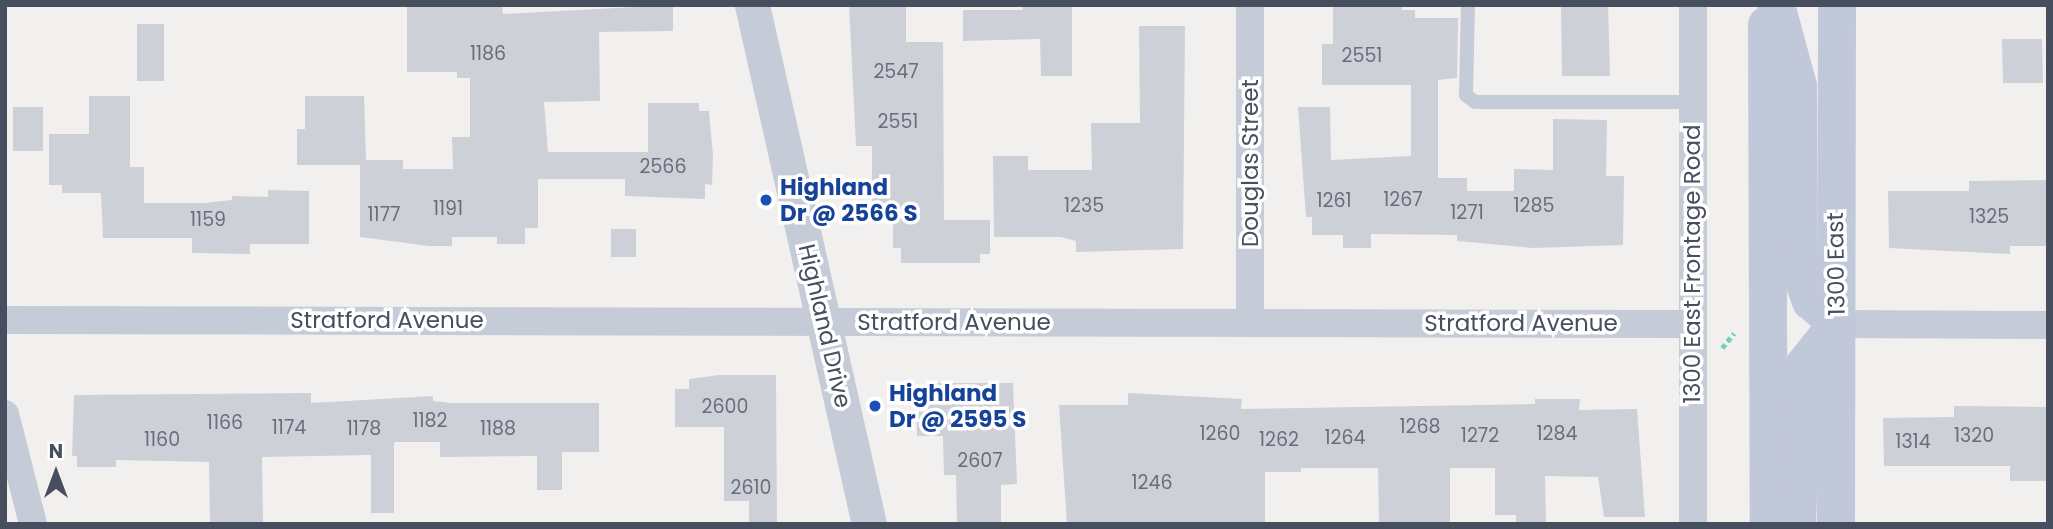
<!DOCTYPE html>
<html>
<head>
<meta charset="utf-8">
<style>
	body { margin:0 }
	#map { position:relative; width:2053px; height:529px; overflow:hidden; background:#f2f0ef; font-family:Poppins,sans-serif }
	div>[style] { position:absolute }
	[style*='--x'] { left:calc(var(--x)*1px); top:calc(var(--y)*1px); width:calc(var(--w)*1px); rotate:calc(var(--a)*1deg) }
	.building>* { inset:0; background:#ced0d7 }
	.path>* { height:4.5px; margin-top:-2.25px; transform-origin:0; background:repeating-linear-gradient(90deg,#74d0b6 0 5px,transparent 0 8.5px) }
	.service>* { height:14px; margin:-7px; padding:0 7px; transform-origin:7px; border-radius:7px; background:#c5cbd7 }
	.minor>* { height:28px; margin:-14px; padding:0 14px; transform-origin:14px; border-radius:14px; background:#c5cbd7 }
	.tertiary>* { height:35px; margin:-17.5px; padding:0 17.5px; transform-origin:17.5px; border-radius:17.5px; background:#c5cbd7 }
	.secondary>* { height:38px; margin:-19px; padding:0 19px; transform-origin:19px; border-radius:19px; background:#c1c8d9 }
	.dots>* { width:19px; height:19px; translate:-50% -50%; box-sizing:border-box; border:4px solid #fff; border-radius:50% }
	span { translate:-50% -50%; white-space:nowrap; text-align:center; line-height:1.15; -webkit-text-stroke:7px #fff; paint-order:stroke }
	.number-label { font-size:19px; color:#696e7c }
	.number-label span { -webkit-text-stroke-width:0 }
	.street-label { font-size:23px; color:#474e5d }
	.transit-label { font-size:23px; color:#164399; font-weight:700 }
	.left { translate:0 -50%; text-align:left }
	.frame { position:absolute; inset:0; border:7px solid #474e5d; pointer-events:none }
	.north { position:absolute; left:21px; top:438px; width:70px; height:70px; -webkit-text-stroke:5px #fff; paint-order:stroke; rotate:0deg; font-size:19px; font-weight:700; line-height:28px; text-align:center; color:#474e5d }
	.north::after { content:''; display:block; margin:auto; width:24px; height:32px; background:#474e5d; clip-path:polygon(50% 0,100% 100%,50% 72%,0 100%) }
</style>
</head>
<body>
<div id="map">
	<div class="building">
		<i style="clip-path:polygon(407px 5px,502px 5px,503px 14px,673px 5px,673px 31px,599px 32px,600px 101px,544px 102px,548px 152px,648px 152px,648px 103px,699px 103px,699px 111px,709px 111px,713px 155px,712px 185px,705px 184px,705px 199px,625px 196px,625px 179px,538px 179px,538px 228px,525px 228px,525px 244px,497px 244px,497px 237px,452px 237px,452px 246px,429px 246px,360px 237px,360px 165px,297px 165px,297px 129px,305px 129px,305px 96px,364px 96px,366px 160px,403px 160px,403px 169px,453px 169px,452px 137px,470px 137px,470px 78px,457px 78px,457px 72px,407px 72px)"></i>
		<i style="clip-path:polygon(849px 5px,906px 5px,906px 42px,943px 42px,944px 220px,990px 220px,990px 254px,980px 254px,980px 263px,901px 263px,901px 248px,893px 248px,893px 204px,872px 204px,872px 146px,856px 146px)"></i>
		<i style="clip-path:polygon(1022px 5px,1072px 5px,1072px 76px,1041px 76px,1040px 39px,963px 41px,963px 10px,1023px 10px)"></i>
		<i style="clip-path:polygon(1333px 5px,1402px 5px,1402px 10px,1415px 10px,1415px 18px,1458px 18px,1457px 78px,1438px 80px,1438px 178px,1467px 178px,1467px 191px,1514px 191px,1514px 169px,1553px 170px,1553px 119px,1607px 120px,1606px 176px,1624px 176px,1623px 245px,1533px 248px,1457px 241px,1457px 235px,1371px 234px,1371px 248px,1343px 248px,1343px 235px,1312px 235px,1312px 217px,1306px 217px,1298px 107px,1330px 107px,1331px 160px,1411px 156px,1411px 85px,1322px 85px,1322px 44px,1333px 44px)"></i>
		<i style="clip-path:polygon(1561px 5px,1608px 5px,1610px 76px,1562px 76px)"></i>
		<i style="clip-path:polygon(137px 24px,164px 24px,164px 81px,137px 81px)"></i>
		<i style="clip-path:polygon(1139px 26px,1185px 26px,1183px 249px,1076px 252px,1076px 241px,1061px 237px,994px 237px,993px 156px,1028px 156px,1028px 170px,1092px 170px,1091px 123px,1140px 123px)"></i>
		<i style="clip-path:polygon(2002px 39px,2042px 39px,2043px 83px,2003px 83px)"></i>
		<i style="clip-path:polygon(89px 96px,130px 96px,130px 167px,144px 167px,144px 203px,204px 203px,232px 200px,232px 196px,268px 197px,268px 190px,309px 191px,309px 244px,250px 244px,250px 254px,192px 253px,192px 238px,103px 238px,101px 193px,62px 193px,62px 185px,49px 185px,49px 134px,89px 134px)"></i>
		<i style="clip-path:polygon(13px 107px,43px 107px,43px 151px,13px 151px)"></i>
		<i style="clip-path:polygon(2048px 180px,2048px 246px,2010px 246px,2010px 254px,1889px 248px,1888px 191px,1969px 191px,1969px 181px)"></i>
		<i style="clip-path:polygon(611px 229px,636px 229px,636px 257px,611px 257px)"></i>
		<i style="clip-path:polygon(719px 375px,776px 375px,777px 524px,749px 524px,749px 501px,724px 501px,724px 427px,675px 427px,675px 389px,689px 389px,689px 379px)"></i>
		<i style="clip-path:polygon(928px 383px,1013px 383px,1017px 484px,1001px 485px,1001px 524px,957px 524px,956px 475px,944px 475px,943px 436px,917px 436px,917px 412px,928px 412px)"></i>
		<i style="clip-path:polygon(311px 393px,311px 403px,433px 396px,433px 401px,452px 403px,599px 403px,599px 452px,562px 452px,562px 490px,537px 490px,537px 456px,440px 457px,440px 442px,394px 442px,394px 513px,371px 513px,371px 455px,262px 457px,263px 524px,210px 524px,209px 462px,116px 460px,116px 467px,77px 467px,77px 456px,72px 456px,74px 395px)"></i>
		<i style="clip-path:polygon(1128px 393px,1242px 399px,1241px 409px,1535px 404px,1535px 399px,1580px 399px,1579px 410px,1637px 409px,1645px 517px,1604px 517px,1598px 477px,1545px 476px,1546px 524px,1516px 524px,1516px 515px,1495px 515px,1495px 468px,1450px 468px,1450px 524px,1379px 524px,1378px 468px,1301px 468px,1301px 472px,1265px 472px,1265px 524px,1067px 524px,1059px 405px,1128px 405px)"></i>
		<i style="clip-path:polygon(1954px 406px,2048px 407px,2048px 481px,2010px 481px,2010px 466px,1884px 466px,1883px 418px,1954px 417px)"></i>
	</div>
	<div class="path">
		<i style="--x:1722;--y:348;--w:19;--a:-51"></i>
	</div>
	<div class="service">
		<i style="--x:1468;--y:5;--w:90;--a:91.3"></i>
		<i style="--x:1466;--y:95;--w:11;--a:38"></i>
		<i style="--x:1475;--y:102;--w:217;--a:0"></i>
	</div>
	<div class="minor">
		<i style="--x:1250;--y:5;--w:316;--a:90"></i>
		<i style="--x:5;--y:320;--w:1687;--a:0.14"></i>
		<i style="--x:1837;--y:324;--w:211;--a:0.3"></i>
		<i style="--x:5;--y:414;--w:114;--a:75.7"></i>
		<i style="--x:1693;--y:524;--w:519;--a:-90"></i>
	</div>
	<div class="tertiary">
		<i style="--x:752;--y:5;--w:532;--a:77.3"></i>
	</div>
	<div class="secondary">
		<i style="--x:1776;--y:5;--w:84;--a:74.8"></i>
		<i style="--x:1798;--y:86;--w:181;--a:89.7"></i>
		<i style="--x:1799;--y:267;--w:36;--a:71"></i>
		<i style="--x:1811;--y:301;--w:35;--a:41"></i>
		<i style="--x:1837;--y:324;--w:56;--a:128.5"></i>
		<i style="--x:1802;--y:368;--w:156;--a:91.8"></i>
		<i style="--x:1767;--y:25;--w:499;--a:89.8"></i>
		<i style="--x:1836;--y:524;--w:519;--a:-89.89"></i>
	</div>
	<div class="dots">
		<i style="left:766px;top:200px;background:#1a4fb4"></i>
		<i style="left:875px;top:406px;background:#1a4fb4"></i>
	</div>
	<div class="number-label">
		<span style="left:488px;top:54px">1186</span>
		<span style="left:1362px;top:56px">2551</span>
		<span style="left:896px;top:72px">2547</span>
		<span style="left:898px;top:122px">2551</span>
		<span style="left:663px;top:167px">2566</span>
		<span style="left:1403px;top:200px">1267</span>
		<span style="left:1334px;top:201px">1261</span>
		<span style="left:1084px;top:206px">1235</span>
		<span style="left:1534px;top:206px">1285</span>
		<span style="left:448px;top:209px">1191</span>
		<span style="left:1467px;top:213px">1271</span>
		<span style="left:384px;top:215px">1177</span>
		<span style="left:1989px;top:217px">1325</span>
		<span style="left:208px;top:220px">1159</span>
		<span style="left:725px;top:407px">2600</span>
		<span style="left:430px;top:421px">1182</span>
		<span style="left:225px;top:423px">1166</span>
		<span style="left:1420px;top:427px">1268</span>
		<span style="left:289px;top:428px">1174</span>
		<span style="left:364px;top:429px">1178</span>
		<span style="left:498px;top:429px">1188</span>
		<span style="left:1220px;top:434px">1260</span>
		<span style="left:1557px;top:434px">1284</span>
		<span style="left:1480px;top:436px">1272</span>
		<span style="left:1974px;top:436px">1320</span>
		<span style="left:1345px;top:438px">1264</span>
		<span style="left:162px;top:440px">1160</span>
		<span style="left:1279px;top:440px">1262</span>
		<span style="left:1913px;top:442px">1314</span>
		<span style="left:980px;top:461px">2607</span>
		<span style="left:1152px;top:483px">1246</span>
		<span style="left:751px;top:488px">2610</span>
	</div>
	<div class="street-label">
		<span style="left:1250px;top:163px;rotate:-90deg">Douglas Street</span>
		<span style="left:1692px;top:264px;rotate:-90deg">1300 East Frontage Road</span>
		<span style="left:1836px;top:264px;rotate:-91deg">1300 East</span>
		<span style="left:387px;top:320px">Stratford Avenue</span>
		<span style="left:954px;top:322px">Stratford Avenue</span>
		<span style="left:1521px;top:323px">Stratford Avenue</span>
		<span style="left:825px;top:326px;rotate:77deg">Highland Drive</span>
	</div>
	<div class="transit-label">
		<span class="left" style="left:780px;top:200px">Highland<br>Dr @ 2566 S</span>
		<span class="left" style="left:889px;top:406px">Highland<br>Dr @ 2595 S</span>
	</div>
	<div class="frame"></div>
	<div class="north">N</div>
</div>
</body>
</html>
